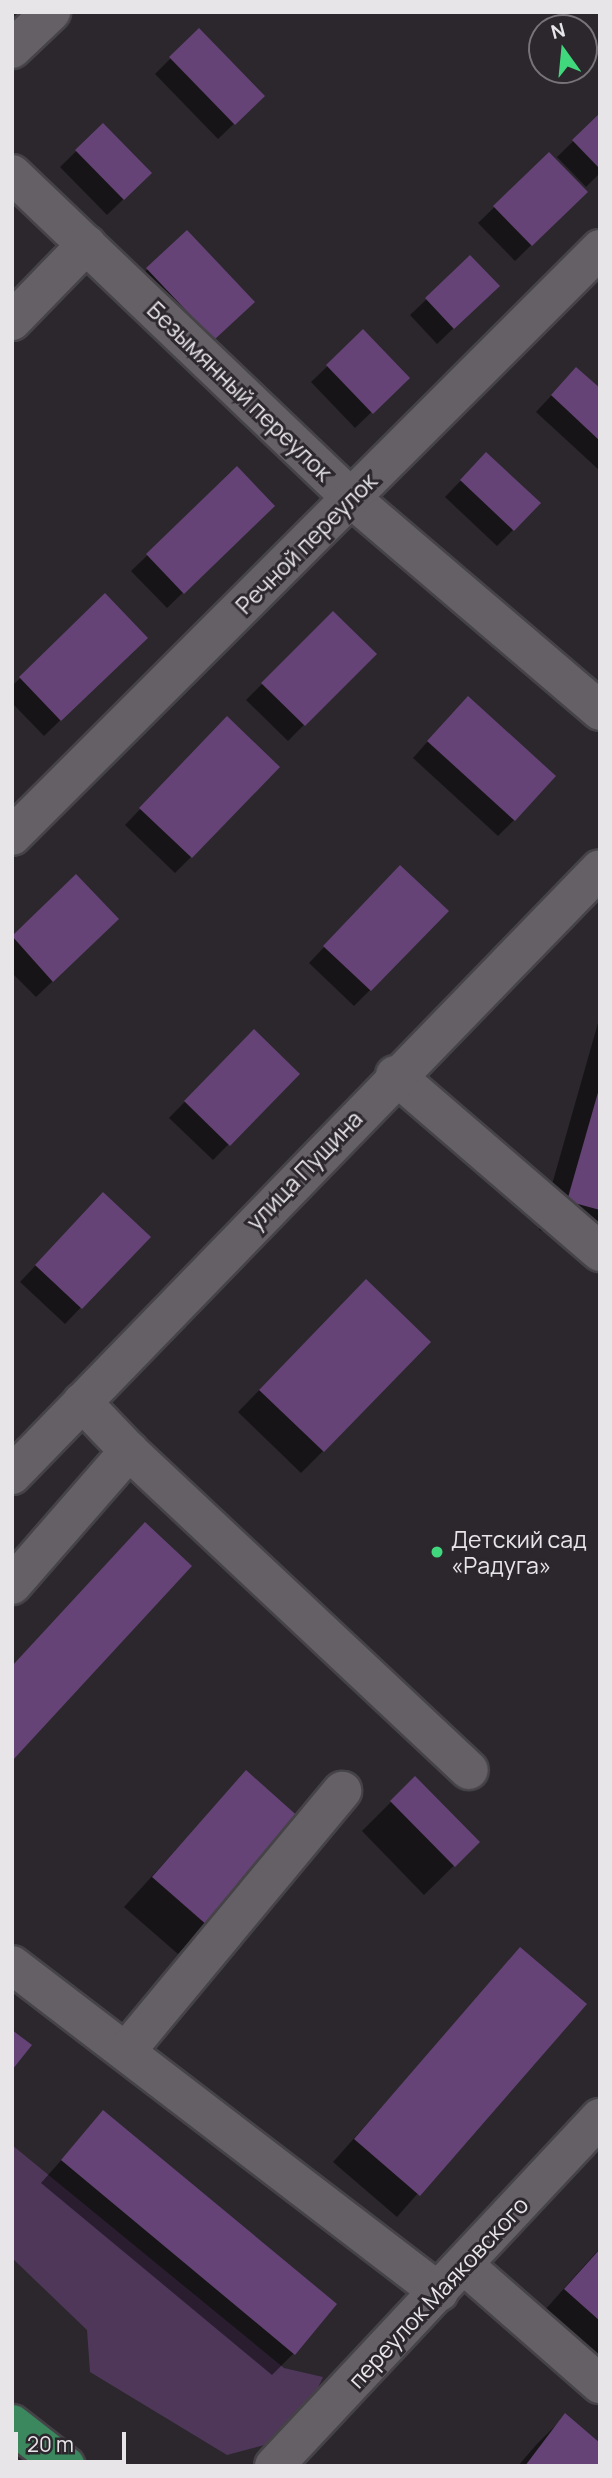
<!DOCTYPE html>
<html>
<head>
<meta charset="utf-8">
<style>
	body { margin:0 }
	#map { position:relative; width:612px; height:2478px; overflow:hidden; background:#2b272d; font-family:Manrope,sans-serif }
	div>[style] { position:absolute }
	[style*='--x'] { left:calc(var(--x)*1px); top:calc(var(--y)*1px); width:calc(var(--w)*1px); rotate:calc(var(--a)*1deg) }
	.green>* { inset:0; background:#4e3759 }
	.shadow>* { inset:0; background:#0007 }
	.building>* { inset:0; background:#654376 }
	.roads { filter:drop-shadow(2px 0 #464348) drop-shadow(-2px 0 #464348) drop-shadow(0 2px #464348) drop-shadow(0 -2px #464348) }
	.minor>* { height:38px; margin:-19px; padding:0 19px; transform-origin:19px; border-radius:19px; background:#646066 }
	.major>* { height:38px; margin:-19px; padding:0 19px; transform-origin:19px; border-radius:19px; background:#3c885e }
	.dots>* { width:19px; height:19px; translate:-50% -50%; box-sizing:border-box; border:4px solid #2b272d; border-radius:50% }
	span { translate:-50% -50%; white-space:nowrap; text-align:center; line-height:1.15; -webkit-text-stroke:6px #2b272d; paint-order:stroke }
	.street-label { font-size:23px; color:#e8e5e9 }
	.poi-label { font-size:23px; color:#e8e5e9 }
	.left { translate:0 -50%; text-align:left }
	.frame { position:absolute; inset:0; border:14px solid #e8e5e9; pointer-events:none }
	.north { position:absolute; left:528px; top:14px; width:70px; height:70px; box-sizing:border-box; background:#2b272d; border:2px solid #777378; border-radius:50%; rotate:345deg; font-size:19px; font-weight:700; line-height:28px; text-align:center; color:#e8e5e9 }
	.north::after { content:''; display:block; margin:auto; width:24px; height:32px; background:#41d77c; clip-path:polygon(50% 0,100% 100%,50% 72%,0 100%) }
	.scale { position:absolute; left:14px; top:2432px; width:112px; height:32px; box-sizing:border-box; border:4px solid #e8e5e9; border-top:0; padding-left:9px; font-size:21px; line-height:24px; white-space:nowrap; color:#e8e5e9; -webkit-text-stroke:5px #2b272d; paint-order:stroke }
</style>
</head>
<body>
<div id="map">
	<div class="green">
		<i style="clip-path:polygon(12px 2145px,284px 2368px,323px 2377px,295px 2437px,227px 2455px,90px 2372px,87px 2330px,12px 2258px)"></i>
	</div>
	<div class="shadow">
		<i style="clip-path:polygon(199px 30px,263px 96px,218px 139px,155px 74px)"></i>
		<i style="clip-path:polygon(600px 115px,600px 173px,586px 187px,557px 157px)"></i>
		<i style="clip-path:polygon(103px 125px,150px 173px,107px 215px,60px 167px)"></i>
		<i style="clip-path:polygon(549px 154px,585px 192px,515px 261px,478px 223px)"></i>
		<i style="clip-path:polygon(187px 232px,237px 318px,197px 355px,131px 285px)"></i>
		<i style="clip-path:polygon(470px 258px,481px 302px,437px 344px,410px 315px)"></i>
		<i style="clip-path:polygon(363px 332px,407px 378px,355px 428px,311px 382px)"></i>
		<i style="clip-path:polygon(561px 385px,600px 390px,599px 470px,536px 412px)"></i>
		<i style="clip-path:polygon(237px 469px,273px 506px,167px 608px,131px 571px)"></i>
		<i style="clip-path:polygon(471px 470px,513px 530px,497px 546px,445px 497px)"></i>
		<i style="clip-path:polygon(105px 596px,145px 638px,44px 736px,12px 703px,12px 686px)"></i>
		<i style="clip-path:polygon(333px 613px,374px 654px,288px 741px,246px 700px)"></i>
		<i style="clip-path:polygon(452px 714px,514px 820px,498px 836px,413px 758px)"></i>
		<i style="clip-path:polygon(211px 735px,191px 857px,175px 873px,125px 825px)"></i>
		<i style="clip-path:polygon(76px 877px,101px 935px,36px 997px,12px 973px,12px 938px)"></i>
		<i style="clip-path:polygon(385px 883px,370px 990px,354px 1006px,309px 963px)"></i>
		<i style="clip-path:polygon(600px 1016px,600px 1247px,539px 1230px)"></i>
		<i style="clip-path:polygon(254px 1031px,298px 1074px,213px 1160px,169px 1118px)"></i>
		<i style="clip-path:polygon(88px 1210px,148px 1237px,65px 1324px,20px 1282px)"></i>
		<i style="clip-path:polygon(344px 1303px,323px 1451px,301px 1473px,238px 1412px)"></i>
		<i style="clip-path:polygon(246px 1773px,207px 1925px,178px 1954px,124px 1907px)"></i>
		<i style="clip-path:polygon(415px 1778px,478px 1842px,424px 1895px,362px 1831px)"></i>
		<i style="clip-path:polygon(521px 1950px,584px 2004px,397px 2217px,333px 2162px)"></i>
		<i style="clip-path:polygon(103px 2113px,294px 2353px,272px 2375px,41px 2183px)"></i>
		<i style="clip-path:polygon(600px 2248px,600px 2352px,587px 2365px,536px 2320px)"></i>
		<i style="clip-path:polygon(565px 2416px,600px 2466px,518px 2466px,536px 2445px)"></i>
	</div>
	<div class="building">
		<i style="clip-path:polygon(199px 28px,265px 96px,235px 125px,169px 57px)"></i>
		<i style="clip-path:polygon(600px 113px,600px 169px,572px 140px)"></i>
		<i style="clip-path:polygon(103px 123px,152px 173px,124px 200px,75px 150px)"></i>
		<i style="clip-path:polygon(549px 152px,588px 192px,532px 246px,493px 206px)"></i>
		<i style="clip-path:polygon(187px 230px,255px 302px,214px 340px,146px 268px)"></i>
		<i style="clip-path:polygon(470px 255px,500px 286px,454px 329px,425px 298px)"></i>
		<i style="clip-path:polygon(363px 329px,410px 378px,373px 414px,326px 365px)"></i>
		<i style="clip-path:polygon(576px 367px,600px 388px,600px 441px,551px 395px)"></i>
		<i style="clip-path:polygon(486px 452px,541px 503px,514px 531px,460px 480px)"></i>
		<i style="clip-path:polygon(237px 466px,275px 506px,184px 594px,146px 554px)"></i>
		<i style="clip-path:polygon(105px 593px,148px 638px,61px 721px,19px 677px)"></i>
		<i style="clip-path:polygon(333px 611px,377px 654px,305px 726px,261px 683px)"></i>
		<i style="clip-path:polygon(468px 696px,556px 776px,515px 821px,427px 741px)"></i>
		<i style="clip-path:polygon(227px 716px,280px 767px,192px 858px,139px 808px)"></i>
		<i style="clip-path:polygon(400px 865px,449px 911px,371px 991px,323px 946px)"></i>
		<i style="clip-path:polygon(76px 874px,119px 919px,53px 982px,12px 936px)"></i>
		<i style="clip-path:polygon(254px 1029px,300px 1074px,230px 1146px,184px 1101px)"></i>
		<i style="clip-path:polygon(599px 1089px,600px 1089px,600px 1210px,567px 1201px)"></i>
		<i style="clip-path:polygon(103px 1192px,151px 1237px,82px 1309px,35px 1265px)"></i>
		<i style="clip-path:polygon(366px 1279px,431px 1342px,324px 1452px,259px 1390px)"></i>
		<i style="clip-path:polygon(145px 1522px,192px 1566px,12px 1761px,12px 1666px)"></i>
		<i style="clip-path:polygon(246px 1770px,302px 1820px,208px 1926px,152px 1877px)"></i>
		<i style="clip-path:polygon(415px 1776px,480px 1842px,455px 1867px,390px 1801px)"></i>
		<i style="clip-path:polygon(520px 1947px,587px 2004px,420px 2196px,354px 2139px)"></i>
		<i style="clip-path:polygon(12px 2030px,32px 2045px,12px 2070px)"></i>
		<i style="clip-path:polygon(103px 2110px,337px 2304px,295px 2355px,61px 2160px)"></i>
		<i style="clip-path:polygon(600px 2249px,600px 2321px,564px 2289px)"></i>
		<i style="clip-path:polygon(565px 2413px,600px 2443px,600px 2466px,525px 2466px)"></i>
	</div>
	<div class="roads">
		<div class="minor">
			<i style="--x:12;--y:49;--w:54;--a:-43.5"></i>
			<i style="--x:12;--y:174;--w:469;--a:43.7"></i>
			<i style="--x:351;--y:498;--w:328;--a:40.5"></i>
			<i style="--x:12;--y:321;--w:107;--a:-45.8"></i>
			<i style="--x:12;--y:836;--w:831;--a:-44.95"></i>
			<i style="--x:395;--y:1075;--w:271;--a:40.8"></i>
			<i style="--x:82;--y:1402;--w:68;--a:46.2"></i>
			<i style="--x:12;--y:1475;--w:844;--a:-45.86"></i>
			<i style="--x:12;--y:1585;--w:178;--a:-48.9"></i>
			<i style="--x:129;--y:1451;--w:466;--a:43.2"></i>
			<i style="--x:12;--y:1965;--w:538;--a:37.45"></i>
			<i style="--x:127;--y:2050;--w:337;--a:-50.3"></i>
			<i style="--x:464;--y:2265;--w:181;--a:41.2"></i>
			<i style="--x:274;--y:2466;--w:477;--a:-46.9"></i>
		</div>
		<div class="major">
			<i style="--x:12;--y:2424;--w:68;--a:37.9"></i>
		</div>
	</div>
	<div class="dots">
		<i style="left:437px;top:1552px;background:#41d77c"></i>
	</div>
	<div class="street-label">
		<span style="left:240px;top:391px;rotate:44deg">Безымянный переулок</span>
		<span style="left:306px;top:543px;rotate:-45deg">Речной переулок</span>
		<span style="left:304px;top:1170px;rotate:-46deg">улица Пущина</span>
		<span style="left:438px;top:2292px;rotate:-47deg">переулок Маяковского</span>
	</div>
	<div class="poi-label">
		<span class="left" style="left:451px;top:1552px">Детский сад<br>«Радуга»</span>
	</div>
	<div class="frame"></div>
	<div class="north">N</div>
	<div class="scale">20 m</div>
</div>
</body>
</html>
